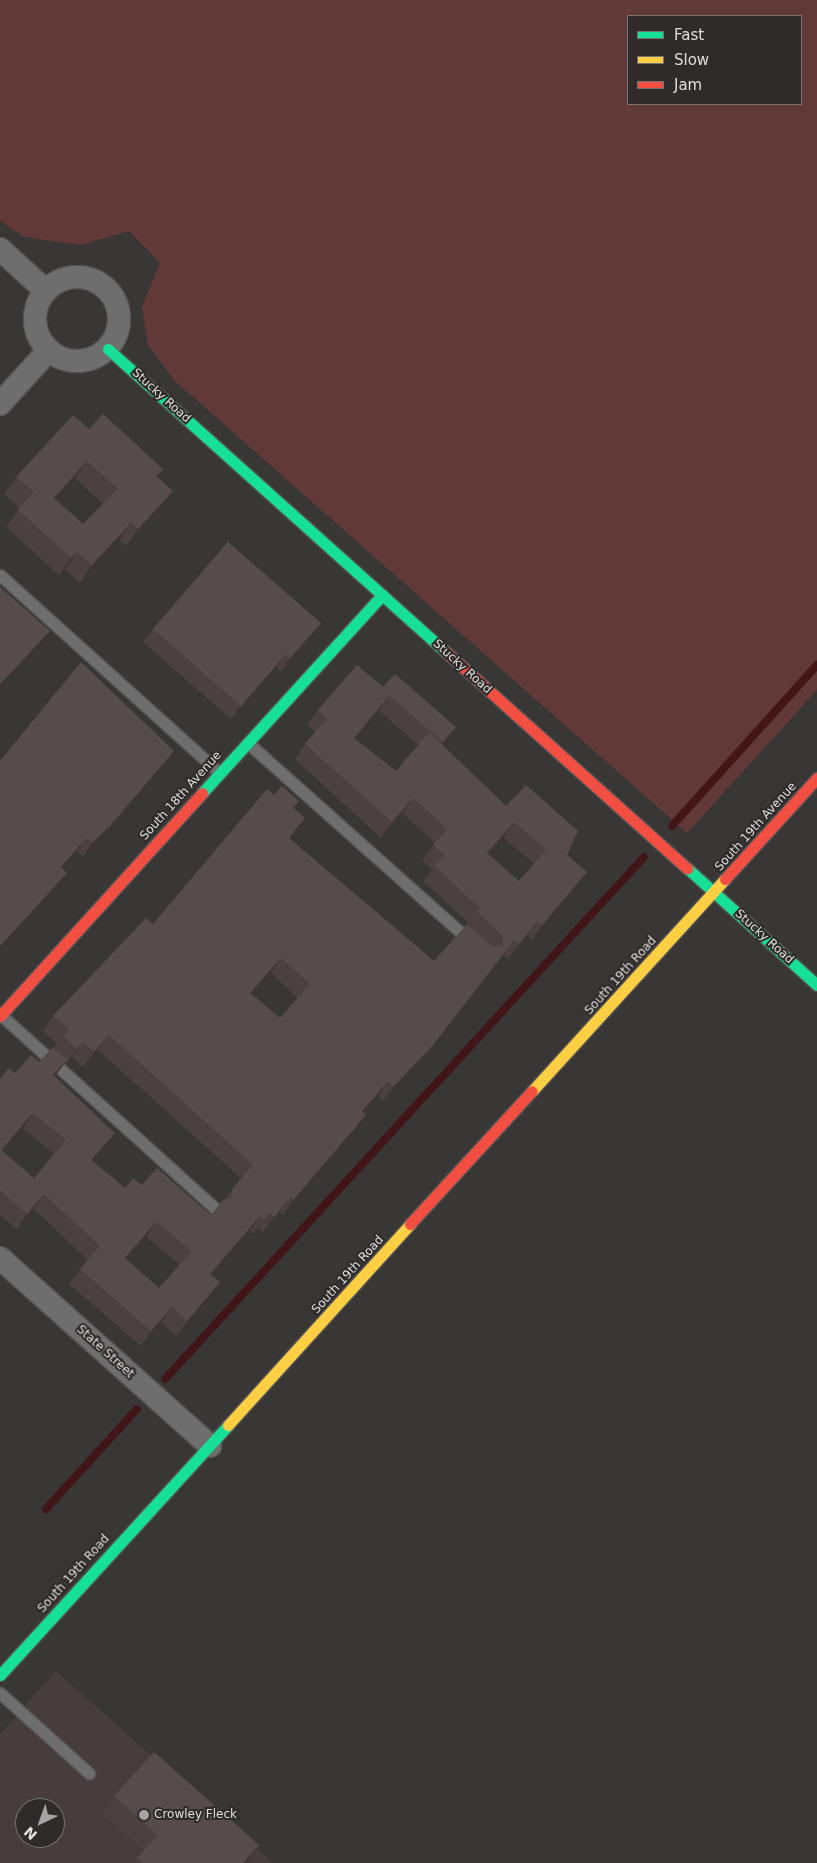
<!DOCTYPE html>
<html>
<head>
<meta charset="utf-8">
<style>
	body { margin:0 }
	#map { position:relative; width:817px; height:1863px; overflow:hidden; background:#383736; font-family:"DejaVu Sans",sans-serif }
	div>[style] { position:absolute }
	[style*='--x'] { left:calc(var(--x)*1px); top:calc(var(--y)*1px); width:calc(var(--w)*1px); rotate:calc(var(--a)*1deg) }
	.built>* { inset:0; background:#463d3c }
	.green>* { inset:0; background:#623939 }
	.stream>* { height:8px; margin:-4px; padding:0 4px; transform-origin:4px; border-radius:4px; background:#421619 }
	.roads { filter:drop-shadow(1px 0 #565454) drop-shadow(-1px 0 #565454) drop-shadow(0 1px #565454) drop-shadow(0 -1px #565454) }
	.lane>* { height:11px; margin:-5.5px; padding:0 5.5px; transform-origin:5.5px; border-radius:5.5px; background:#6f6e6e }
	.street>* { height:22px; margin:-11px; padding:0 11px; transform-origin:11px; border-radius:11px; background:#6f6e6e }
	.street>.ring { margin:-11px; padding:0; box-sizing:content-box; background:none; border:22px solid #6f6e6e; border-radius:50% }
	.fast>* { height:11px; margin:-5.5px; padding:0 5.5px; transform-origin:5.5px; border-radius:5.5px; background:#16e098 }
	.slow>* { height:11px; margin:-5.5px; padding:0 5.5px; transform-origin:5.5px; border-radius:5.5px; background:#ffcf43 }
	.jam>* { height:11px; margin:-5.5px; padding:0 5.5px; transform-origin:5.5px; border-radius:5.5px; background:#f24e42 }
	.wall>* { inset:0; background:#4b4141 }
	.shaded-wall>* { inset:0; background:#3d3535 }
	.building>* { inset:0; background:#574c4c }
	.dots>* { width:14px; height:14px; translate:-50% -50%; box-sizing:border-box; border:2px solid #2f2b2b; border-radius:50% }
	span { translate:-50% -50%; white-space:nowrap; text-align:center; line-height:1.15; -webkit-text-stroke:4px #2f2b2b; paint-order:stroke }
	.street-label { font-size:12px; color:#e0dddd }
	.poi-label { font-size:12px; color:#e0dddd }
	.left { translate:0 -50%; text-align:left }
	.legend { position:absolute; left:627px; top:15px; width:175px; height:90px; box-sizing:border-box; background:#2f2b2b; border:1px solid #767272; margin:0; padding:6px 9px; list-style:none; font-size:15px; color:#e0dddd }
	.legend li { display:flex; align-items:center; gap:10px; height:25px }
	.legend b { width:25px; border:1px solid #767272 }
	.north { position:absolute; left:15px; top:1798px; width:50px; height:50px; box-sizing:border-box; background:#2f2b2b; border:1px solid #767272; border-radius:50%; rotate:222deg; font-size:14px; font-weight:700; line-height:20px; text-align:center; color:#e0dddd }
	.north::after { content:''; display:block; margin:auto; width:18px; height:22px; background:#a5a3a3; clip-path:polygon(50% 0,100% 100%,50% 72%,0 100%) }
</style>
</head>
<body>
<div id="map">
	<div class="built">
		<i style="clip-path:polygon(evenodd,56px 1671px,273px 1863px,0 1863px,0 1734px,56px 1671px,25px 1808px,55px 1808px,55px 1838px,25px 1838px,25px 1808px)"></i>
	</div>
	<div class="green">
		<i style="clip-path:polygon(evenodd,0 0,817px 0,817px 690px,687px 833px,174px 380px,148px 345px,142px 307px,160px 263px,129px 231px,81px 245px,24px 237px,0 221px,0 0,628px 16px,801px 16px,801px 104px,628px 104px,628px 16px)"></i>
	</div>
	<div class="stream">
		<i style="--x:672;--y:826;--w:217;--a:-48"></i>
		<i style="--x:165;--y:1379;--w:708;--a:-47.46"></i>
		<i style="--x:46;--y:1509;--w:135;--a:-47.7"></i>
	</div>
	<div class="roads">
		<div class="lane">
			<i style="--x:0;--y:575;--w:296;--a:42"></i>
			<i style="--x:248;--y:743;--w:297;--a:41.7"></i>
			<i style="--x:1;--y:1015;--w:290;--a:42.1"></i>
			<i style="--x:0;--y:1693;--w:120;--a:42"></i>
		</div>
		<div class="street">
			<i style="--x:0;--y:249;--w:61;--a:42.3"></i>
			<i class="ring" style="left:35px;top:277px;width:62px;height:62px"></i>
			<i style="--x:0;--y:404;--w:72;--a:-47.8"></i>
			<i style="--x:0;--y:1258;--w:282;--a:41.8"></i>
		</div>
		<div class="fast">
			<i style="--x:108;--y:349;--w:454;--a:41.9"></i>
			<i style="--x:202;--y:793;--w:268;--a:-47.7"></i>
			<i style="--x:687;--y:868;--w:175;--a:42"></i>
			<i style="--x:0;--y:1675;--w:338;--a:-47.6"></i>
		</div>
		<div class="slow">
			<i style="--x:532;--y:1091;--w:287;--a:-47.7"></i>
			<i style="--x:228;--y:1425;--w:271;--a:-47.8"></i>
		</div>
		<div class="jam">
			<i style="--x:446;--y:652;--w:324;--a:41.9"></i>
			<i style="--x:725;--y:879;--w:137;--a:-47.7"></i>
			<i style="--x:0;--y:1016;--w:301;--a:-47.8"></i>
			<i style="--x:410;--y:1224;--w:180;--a:-47.5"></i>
		</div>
	</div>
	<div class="wall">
		<i style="clip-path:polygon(evenodd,89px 429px,163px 469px,157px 477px,173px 491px,161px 509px,126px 546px,119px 540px,80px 583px,65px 569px,59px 575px,6px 527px,19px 508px,4px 494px,16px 477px,89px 429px,75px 478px,103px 504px,83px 524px,56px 499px,75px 478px)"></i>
		<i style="clip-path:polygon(321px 623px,311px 637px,281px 672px,276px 668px,231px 719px,143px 642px,153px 629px)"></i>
		<i style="clip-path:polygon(evenodd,357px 665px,446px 742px,443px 746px,506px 806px,567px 855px,577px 887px,532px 940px,527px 936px,508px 959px,503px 955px,423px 1059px,383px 1101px,378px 1096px,364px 1112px,356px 1130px,283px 1215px,280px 1212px,263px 1232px,258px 1228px,253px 1234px,250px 1231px,212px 1275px,210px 1297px,176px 1336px,161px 1323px,141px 1346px,69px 1284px,80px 1269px,88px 1260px,34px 1209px,17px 1229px,0 1215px,0 1079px,39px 1062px,54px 1048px,57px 1044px,43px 1031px,53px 1016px,153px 924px,274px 795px,299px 801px,294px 808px,305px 818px,290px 839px,434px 961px,468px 924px,469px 923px,423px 881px,432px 869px,422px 860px,435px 843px,402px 813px,381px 838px,295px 759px,305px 744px,315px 732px,307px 725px,318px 710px,357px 665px,379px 711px,418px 745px,396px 771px,355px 739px,379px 711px,357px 665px,503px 837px,534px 864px,519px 881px,489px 854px,503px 837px,357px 665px,271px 973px,298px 998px,280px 1018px,252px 994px,271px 973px,357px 665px,98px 1050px,242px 1179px,225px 1200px,211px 1215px,142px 1185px,125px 1188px,93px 1161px,104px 1148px,55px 1076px,65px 1063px,66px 1064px,72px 1057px,83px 1067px,98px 1050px,357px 665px,23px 1128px,54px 1154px,34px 1178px,3px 1151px,23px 1128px,357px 665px,146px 1237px,180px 1265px,159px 1288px,126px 1259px,146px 1237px)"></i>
		<i style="clip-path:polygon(0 761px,165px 764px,100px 840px,83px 857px,77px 851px,62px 868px,57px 886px,0 949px)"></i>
		<i style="clip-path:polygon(114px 1796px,246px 1863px,134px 1863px,144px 1850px,102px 1814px)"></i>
	</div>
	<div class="shaded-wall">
		<i style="clip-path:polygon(87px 461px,75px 478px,42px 515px,54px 498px)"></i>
		<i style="clip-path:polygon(173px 491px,161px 509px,126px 546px,138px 529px)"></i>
		<i style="clip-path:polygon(131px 523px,119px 540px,80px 583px,92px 565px)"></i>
		<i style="clip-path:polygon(77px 552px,65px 569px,59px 575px,71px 558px)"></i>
		<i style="clip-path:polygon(321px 623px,311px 637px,281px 672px,290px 658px)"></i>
		<i style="clip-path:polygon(50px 631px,38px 647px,0 688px,0 684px)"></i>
		<i style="clip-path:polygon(286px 654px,276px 668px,231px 719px,241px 706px)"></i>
		<i style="clip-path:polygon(389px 696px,379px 711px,343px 753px,354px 738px)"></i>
		<i style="clip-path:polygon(456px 727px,446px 742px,432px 758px,443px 742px)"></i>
		<i style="clip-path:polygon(174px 751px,165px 764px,100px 840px,83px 857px,92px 843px)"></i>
		<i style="clip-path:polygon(413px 798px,402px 813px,381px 838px,392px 822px)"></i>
		<i style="clip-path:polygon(305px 818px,295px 834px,278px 853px,289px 838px)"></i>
		<i style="clip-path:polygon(514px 822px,503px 837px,477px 868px,487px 853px)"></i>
		<i style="clip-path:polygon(86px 838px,77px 851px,51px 881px,61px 867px)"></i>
		<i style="clip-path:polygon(587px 872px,577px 887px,532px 940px,542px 925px)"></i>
		<i style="clip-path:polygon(67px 873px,57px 886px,0 949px,0 946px)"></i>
		<i style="clip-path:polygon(538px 921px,527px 936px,508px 959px,519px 944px)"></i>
		<i style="clip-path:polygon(514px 940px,503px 955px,423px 1059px,383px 1101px,394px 1086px)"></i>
		<i style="clip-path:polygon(281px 958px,271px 973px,240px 1008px,250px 993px)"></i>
		<i style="clip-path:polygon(109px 1035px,98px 1050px,83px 1067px,94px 1052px)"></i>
		<i style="clip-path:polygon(83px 1042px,72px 1057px,66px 1064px,77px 1049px)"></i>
		<i style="clip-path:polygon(67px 1060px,56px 1075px,43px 1090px,53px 1075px)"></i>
		<i style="clip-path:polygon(388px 1081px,378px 1096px,352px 1126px,362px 1111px)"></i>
		<i style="clip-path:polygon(33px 1113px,23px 1128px,0 1154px,0 1152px)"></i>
		<i style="clip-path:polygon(366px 1115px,356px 1130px,283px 1215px,293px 1200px)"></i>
		<i style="clip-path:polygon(115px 1133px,104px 1148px,81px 1175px,91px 1160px)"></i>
		<i style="clip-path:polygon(44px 1194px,34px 1209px,17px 1229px,27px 1214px)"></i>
		<i style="clip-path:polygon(291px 1197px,280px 1212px,263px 1232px,274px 1217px)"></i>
		<i style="clip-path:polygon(269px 1213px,258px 1228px,253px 1234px,264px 1219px)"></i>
		<i style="clip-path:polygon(260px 1216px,250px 1231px,200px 1289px,210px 1274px)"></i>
		<i style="clip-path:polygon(156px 1222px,146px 1237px,114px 1273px,125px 1258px)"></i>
		<i style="clip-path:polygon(220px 1282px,210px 1297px,176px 1336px,187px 1321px)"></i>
		<i style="clip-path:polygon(172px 1307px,161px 1323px,141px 1346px,151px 1331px)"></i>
		<i style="clip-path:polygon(259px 1845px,246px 1863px,243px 1863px)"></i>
	</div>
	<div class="building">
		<i style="clip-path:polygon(evenodd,103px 414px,163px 469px,156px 476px,173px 491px,138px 529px,131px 523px,92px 565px,77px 552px,71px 558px,18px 510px,34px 492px,16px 477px,73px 415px,89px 429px,103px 414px,87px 461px,118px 489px,83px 524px,54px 498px,87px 461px)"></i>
		<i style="clip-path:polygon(228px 542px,321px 623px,290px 658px,286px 654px,241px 706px,153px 629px)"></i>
		<i style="clip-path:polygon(0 587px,50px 631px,0 684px)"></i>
		<i style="clip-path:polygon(81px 662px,174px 751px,110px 826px,92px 843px,86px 838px,61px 867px,67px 873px,0 946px,0 761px)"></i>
		<i style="clip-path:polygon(evenodd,357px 665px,383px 687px,395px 674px,456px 727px,443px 742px,389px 696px,354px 738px,396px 771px,429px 732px,506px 806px,526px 785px,578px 831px,567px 855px,587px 872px,542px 925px,538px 921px,519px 944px,514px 940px,434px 1044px,394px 1086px,388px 1081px,362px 1111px,366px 1115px,293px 1200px,291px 1197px,274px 1217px,269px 1213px,264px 1219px,260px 1216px,210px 1274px,220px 1282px,187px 1321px,172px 1307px,151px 1331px,80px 1269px,100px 1246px,44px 1194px,27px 1214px,0 1190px,0 1079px,9px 1068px,15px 1073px,31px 1055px,39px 1062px,53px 1047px,67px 1060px,53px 1075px,115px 1133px,91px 1160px,125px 1188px,133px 1178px,142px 1185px,157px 1168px,211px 1215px,223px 1200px,232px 1198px,232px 1189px,253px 1165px,109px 1035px,94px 1052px,83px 1042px,77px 1049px,63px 1036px,69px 1029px,53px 1016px,146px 918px,153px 924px,267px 789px,274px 795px,282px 786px,299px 801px,293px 808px,305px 818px,289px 838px,434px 961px,467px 924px,493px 947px,503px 945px,503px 936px,477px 912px,480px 908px,434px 866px,444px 855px,433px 845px,447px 829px,413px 798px,392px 822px,305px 744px,327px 718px,318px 710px,357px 665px,514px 822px,546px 850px,519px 881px,487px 853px,514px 822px,357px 665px,281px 958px,310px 984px,280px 1018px,250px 993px,281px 958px,357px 665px,33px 1113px,66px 1140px,34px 1178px,1px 1150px,33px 1113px,357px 665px,156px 1222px,192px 1251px,159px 1288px,125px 1258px,156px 1222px)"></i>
		<i style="clip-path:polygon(154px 1752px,259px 1845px,243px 1863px,143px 1863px,137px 1858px,158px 1835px,114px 1796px)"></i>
	</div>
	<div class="dots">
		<i style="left:144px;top:1815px;background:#a5a3a3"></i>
	</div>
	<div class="street-label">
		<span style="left:161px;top:396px;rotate:42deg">Stucky Road</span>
		<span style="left:462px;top:667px;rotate:42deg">Stucky Road</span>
		<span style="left:181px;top:796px;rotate:-48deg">South 18th Avenue</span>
		<span style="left:756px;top:827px;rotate:-48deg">South 19th Avenue</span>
		<span style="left:764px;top:937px;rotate:42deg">Stucky Road</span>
		<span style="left:621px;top:976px;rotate:-48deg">South 19th Road</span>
		<span style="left:348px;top:1275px;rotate:-48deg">South 19th Road</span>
		<span style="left:105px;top:1352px;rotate:42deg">State Street</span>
		<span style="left:74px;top:1574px;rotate:-48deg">South 19th Road</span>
	</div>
	<div class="poi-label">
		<span class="left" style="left:154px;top:1815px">Crowley Fleck</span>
	</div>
	<ul class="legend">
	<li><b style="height:6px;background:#16e098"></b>Fast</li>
	<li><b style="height:6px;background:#ffcf43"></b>Slow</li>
	<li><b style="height:6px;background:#f24e42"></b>Jam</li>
	</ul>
	<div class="north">N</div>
</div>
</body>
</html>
